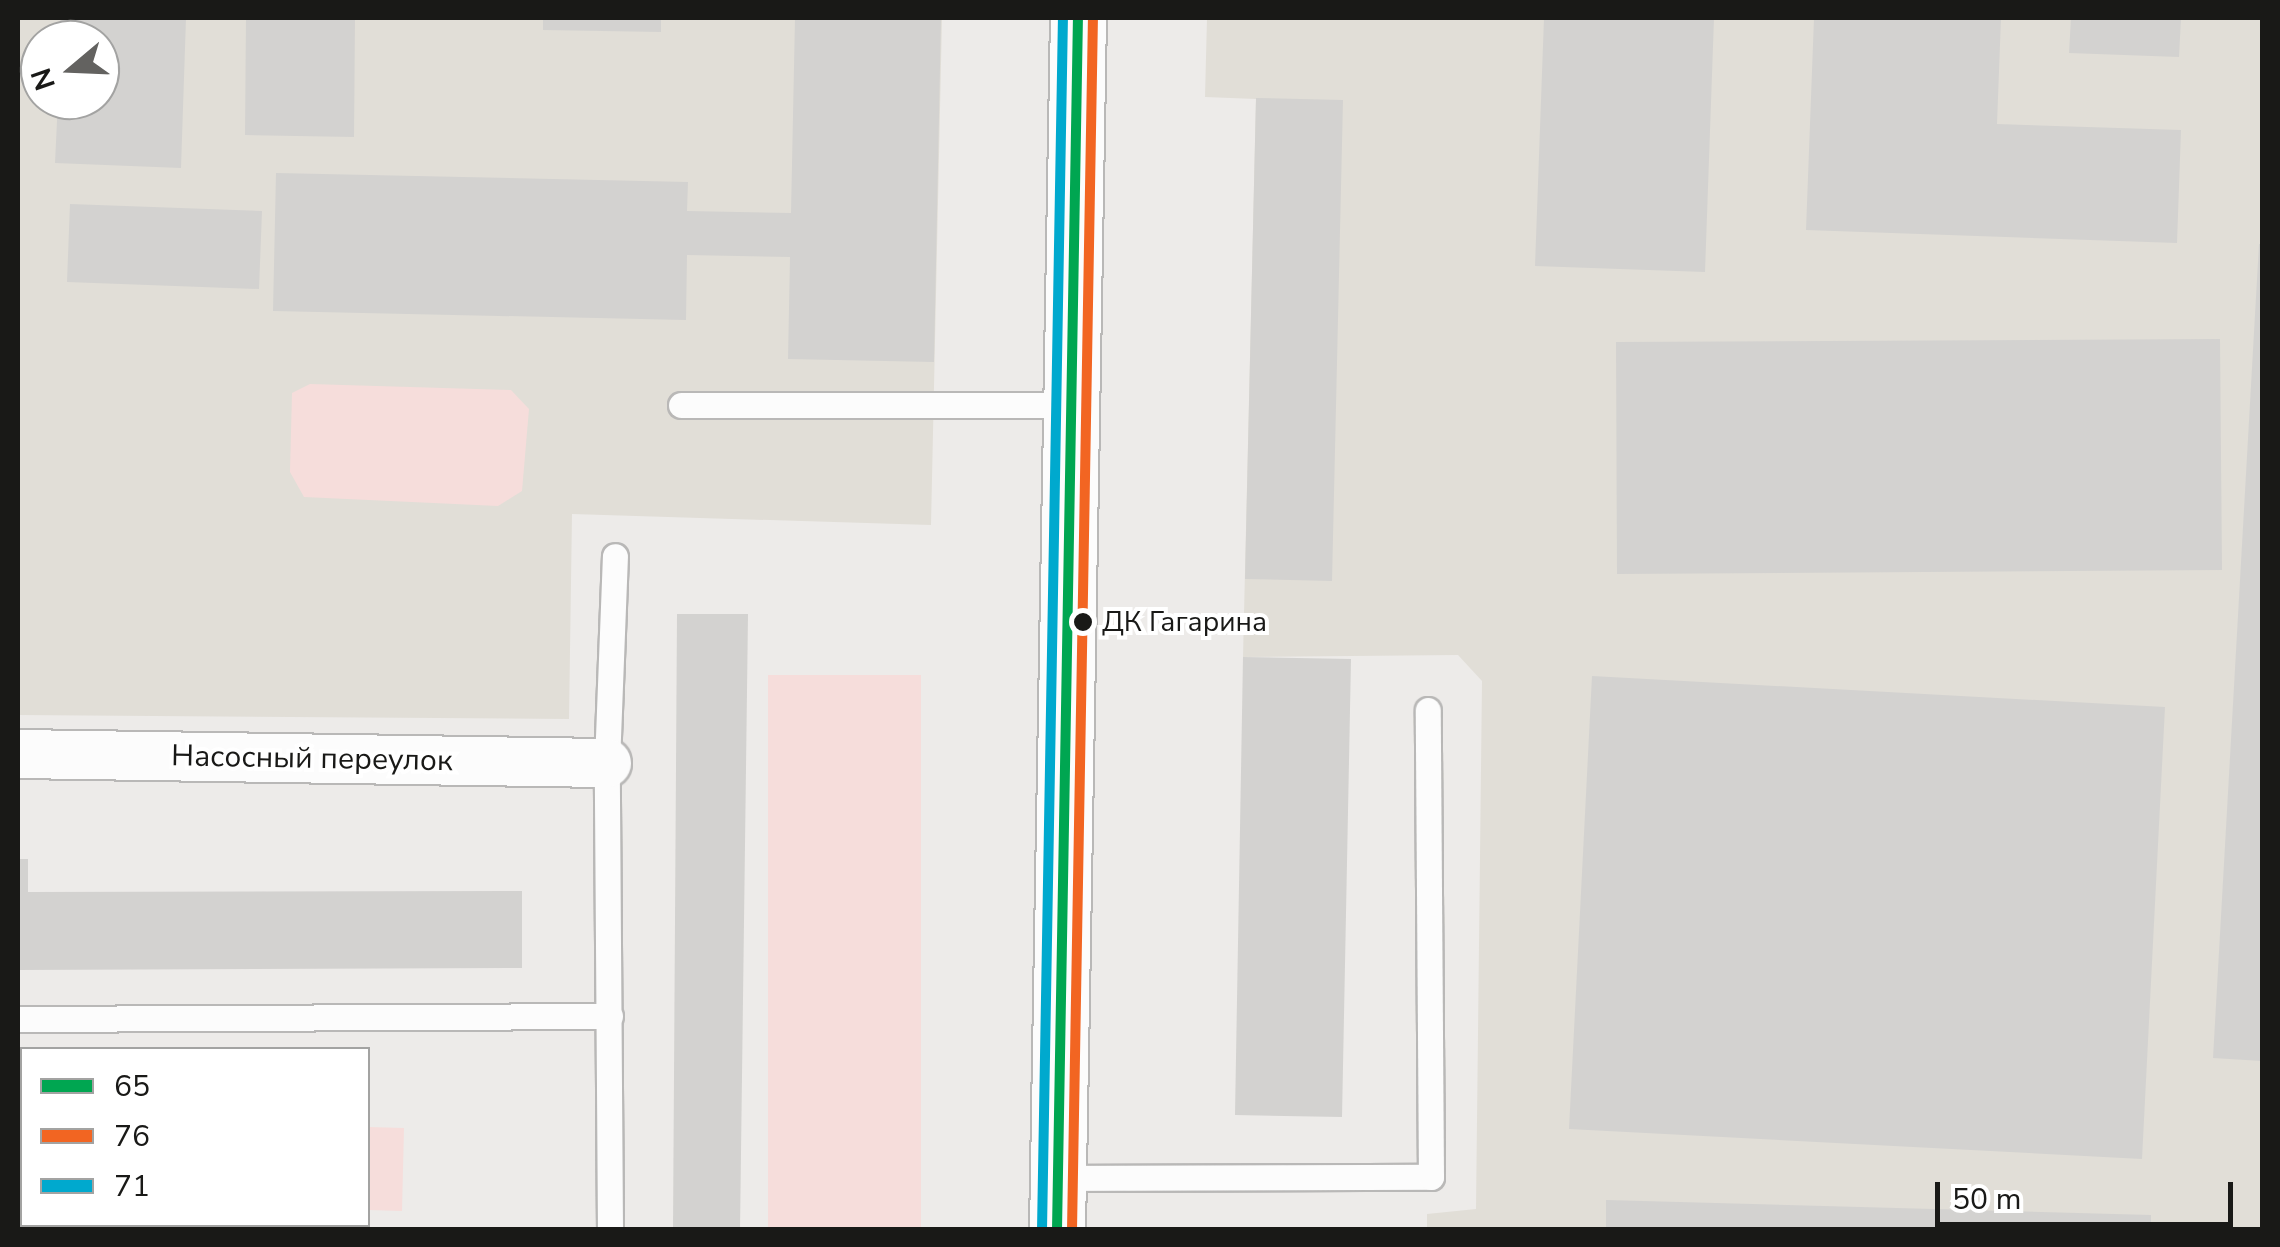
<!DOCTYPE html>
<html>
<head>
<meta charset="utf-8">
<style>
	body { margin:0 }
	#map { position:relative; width:2280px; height:1247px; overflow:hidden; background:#edebe9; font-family:"Nunito Sans",sans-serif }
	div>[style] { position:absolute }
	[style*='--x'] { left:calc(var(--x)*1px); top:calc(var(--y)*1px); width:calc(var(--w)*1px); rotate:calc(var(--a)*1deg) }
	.built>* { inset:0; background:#e1ded7 }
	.green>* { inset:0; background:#f6dddb }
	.building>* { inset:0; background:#d3d2d0 }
	.roads { filter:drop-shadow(2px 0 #b9b8b7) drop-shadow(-2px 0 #b9b8b7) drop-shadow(0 2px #b9b8b7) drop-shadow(0 -2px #b9b8b7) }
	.lane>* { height:25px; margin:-12.5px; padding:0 12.5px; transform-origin:12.5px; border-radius:12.5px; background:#fcfcfc }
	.street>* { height:48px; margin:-24px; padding:0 24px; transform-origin:24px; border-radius:24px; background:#fcfcfc }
	.secondary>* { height:55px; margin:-27.5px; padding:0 27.5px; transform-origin:27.5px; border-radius:27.5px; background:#fcfcfc }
	.bus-1>* { height:10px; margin:-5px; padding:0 5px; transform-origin:5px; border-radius:5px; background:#00a651 }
	.bus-2>* { height:10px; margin:-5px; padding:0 5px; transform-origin:5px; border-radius:5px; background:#f26522 }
	.bus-3>* { height:10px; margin:-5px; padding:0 5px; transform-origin:5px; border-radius:5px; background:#00a9ce }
	.dots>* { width:28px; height:28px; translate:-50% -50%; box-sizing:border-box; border:5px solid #fff; border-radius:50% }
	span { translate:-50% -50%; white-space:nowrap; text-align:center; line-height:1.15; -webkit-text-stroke:8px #fff; paint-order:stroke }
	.bus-label { font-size:28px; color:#191917 }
	.left { translate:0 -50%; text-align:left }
	.street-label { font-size:30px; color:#191917 }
	.frame { position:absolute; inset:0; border:20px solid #191917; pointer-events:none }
	.legend { position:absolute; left:20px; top:1047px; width:350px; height:180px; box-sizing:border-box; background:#fff; border:2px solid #a3a3a2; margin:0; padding:12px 18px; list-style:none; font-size:30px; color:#191917 }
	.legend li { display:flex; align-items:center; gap:20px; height:50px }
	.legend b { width:50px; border:2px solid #a3a3a2 }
	.north { position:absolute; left:20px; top:20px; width:100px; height:100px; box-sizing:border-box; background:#fff; border:2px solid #a3a3a2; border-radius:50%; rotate:251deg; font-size:28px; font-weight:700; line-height:40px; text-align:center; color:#191917 }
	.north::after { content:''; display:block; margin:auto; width:35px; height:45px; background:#636260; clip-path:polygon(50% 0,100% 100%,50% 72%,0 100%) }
	.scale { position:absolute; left:1935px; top:1182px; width:298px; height:45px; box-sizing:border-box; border:5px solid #191917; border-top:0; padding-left:12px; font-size:30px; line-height:35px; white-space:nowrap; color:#191917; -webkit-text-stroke:8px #fff; paint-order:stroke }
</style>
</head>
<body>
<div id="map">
	<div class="built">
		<i style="clip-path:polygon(evenodd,18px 18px,942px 18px,931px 525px,572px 514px,569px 719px,18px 715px,18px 18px,40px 40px,100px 40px,100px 100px,40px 100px,40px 40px)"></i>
		<i style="clip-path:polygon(1207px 18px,2262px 18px,2262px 1229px,1427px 1229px,1427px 1214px,1476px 1209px,1482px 681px,1458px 655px,1243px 657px,1256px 99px,1205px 97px)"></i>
	</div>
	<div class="green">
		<i style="clip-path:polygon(310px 384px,511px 390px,529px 409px,522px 491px,498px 506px,304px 497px,290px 472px,292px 393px)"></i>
		<i style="clip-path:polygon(768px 675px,921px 675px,921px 1229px,768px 1229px)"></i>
		<i style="clip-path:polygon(368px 1127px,404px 1128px,402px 1211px,368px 1210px)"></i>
	</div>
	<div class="building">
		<i style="clip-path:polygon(60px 18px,186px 18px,181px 168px,55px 163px,58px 100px,100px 100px,100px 40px,60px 40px)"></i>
		<i style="clip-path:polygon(246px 18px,355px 18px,354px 137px,245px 135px)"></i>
		<i style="clip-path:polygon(543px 18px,661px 18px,661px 32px,543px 30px)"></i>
		<i style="clip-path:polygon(795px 18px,941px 18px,934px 362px,788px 359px,790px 257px,687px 255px,686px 320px,273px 311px,276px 173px,688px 182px,687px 211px,791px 213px)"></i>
		<i style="clip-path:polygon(1544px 18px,1714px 18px,1705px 272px,1535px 266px)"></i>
		<i style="clip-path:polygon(1814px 18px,2001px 18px,1997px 124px,2181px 130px,2177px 243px,1806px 230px)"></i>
		<i style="clip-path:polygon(2071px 18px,2181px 18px,2179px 57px,2069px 53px)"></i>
		<i style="clip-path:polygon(1256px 98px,1343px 100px,1332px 581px,1245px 579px)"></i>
		<i style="clip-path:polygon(70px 204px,262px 211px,259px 289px,67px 282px)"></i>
		<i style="clip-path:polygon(2259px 244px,2262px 244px,2262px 1061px,2213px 1058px)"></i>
		<i style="clip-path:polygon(2220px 339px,2222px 570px,1617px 574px,1616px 342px)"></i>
		<i style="clip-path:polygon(677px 614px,748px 614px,740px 1230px,673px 1230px)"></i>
		<i style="clip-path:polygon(1243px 657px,1351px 659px,1342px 1117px,1235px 1115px)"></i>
		<i style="clip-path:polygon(1592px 676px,2165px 707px,2142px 1159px,1569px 1129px)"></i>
		<i style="clip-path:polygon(18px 859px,28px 859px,28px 892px,522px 891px,522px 968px,18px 970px)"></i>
		<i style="clip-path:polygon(1606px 1200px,2151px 1215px,2151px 1230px,1606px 1230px)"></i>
	</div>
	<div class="roads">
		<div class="lane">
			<i style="--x:681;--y:405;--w:390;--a:0"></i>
			<i style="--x:18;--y:1019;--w:592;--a:-0.29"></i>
			<i style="--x:1058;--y:1178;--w:373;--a:-0.2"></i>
			<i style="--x:1431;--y:1177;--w:467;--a:-90.4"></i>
			<i style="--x:18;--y:1192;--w:4;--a:0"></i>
			<i style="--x:242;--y:1224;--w:10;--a:37"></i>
			<i style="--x:610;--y:1230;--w:467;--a:-90.4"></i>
			<i style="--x:607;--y:763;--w:207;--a:-87.8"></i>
		</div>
		<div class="street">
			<i style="--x:18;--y:754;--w:589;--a:0.88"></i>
		</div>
		<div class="secondary">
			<i style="--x:1057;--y:1230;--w:1212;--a:-89.01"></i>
		</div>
	</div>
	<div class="bus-1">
		<i style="--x:1057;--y:1230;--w:1212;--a:-89.01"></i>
	</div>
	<div class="bus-2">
		<i style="--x:1072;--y:1230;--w:1212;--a:-89.01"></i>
	</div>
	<div class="bus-3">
		<i style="--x:1042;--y:1230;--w:1212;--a:-89.01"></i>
	</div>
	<div class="dots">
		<i style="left:1083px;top:622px;background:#191917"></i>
	</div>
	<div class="bus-label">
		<span class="left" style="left:1102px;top:622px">ДК Гагарина</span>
	</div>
	<div class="street-label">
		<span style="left:312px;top:759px;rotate:1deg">Насосный переулок</span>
	</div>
	<div class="frame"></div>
	<ul class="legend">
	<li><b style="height:12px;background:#00a651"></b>65</li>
	<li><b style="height:12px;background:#f26522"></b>76</li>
	<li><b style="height:12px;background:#00a9ce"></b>71</li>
	</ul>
	<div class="north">N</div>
	<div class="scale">50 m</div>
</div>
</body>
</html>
